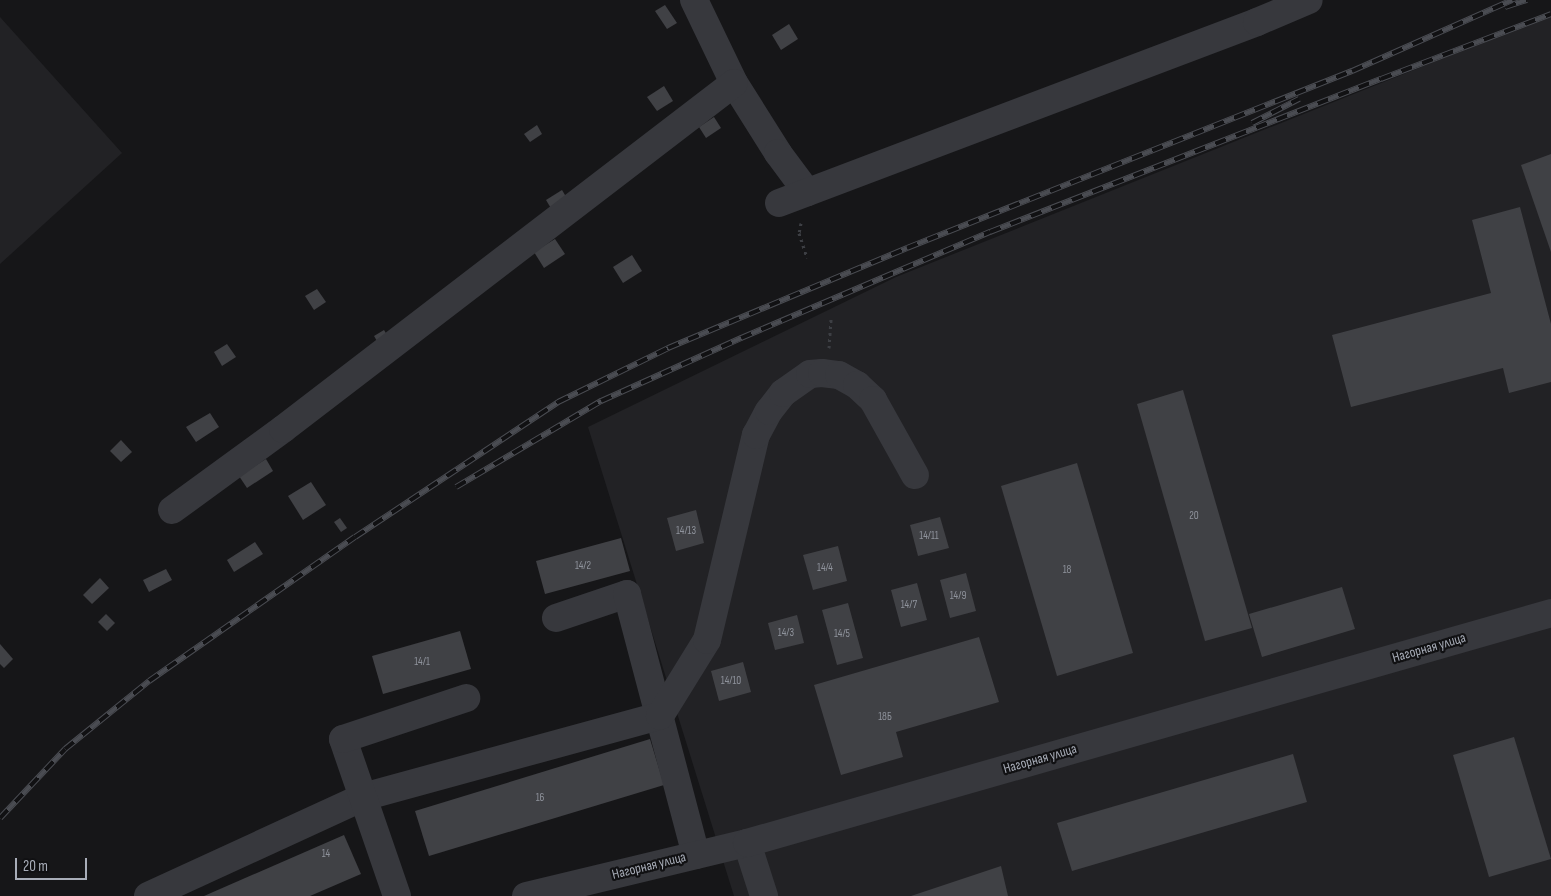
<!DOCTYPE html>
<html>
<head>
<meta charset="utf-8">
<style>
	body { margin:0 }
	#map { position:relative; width:1551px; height:896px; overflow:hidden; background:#161618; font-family:"Sofia Sans Condensed",sans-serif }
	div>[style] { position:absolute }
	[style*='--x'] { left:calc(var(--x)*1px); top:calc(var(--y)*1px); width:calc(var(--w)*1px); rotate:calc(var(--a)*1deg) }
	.built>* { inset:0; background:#222225 }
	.building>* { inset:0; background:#404145 }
	.path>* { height:3px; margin-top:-1.5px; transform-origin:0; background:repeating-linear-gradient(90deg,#3d3f44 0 2.5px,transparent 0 6.5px) }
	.minor>* { height:28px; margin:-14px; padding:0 14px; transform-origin:14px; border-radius:14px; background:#37383d }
	.rail>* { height:5.5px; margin-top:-2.75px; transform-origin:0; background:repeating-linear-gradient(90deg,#111113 0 11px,#4a4c52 0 22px); box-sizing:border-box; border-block:1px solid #4a4c52 }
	span { translate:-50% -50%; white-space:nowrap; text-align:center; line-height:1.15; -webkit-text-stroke:4.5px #111113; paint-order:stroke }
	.number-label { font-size:11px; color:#8e929b }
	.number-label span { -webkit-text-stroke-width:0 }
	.street-label { font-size:14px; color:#a8adb8 }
	.scale { position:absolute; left:15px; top:858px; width:72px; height:22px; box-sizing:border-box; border:2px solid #a8adb8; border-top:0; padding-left:6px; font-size:15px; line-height:18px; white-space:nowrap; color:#a8adb8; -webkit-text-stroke:4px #111113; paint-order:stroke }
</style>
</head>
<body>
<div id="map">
	<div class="built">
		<i style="clip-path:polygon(1551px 15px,1551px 896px,734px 896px,588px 427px,896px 277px)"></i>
		<i style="clip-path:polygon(0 17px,122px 153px,0 264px)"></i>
	</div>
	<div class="building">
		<i style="clip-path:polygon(665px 5px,677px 23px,667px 29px,655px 11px)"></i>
		<i style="clip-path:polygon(789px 24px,798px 39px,781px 50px,772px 35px)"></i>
		<i style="clip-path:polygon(664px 86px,673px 101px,657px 111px,647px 97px)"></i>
		<i style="clip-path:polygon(714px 117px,721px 128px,706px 138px,699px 127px)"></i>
		<i style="clip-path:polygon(537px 125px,542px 134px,530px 142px,524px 134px)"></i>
		<i style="clip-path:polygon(1551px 154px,1551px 252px,1521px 165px)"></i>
		<i style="clip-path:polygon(562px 190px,568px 200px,552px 210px,546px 200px)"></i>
		<i style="clip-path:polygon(1520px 207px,1551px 324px,1551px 382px,1509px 393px,1503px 368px,1351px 407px,1332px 335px,1491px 293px,1472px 220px)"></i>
		<i style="clip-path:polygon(555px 239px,565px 254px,544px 268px,534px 252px)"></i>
		<i style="clip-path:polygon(632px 255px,642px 271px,623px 283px,613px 267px)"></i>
		<i style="clip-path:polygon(317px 289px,326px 302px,314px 310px,305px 296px)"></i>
		<i style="clip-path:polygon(384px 330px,390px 340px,380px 346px,374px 336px)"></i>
		<i style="clip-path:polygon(227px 344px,236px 357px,222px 366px,214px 352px)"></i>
		<i style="clip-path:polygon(1183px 390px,1252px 628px,1205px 641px,1137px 404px)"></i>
		<i style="clip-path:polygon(210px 413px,219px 427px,196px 442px,186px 427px)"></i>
		<i style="clip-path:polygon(121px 440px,132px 452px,121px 462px,110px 451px)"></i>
		<i style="clip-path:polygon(266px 459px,273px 471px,247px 488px,239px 476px)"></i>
		<i style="clip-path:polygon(1077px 463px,1133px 653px,1057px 676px,1001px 486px)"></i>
		<i style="clip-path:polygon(311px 482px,326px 505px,303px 520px,288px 496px)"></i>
		<i style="clip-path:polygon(696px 510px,704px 543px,676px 551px,667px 518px)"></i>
		<i style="clip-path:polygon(940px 517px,949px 548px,918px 556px,910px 525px)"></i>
		<i style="clip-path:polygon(340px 518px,347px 528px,341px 532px,334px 522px)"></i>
		<i style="clip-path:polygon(621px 538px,630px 571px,545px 594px,536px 561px)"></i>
		<i style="clip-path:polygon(255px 542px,263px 554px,234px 572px,227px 560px)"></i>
		<i style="clip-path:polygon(838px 546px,847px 581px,813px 590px,803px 555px)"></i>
		<i style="clip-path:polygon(166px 569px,172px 580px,149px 592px,143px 580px)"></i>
		<i style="clip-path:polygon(966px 573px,976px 611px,950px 618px,940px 580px)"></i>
		<i style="clip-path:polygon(100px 578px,109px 588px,92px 604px,83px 595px)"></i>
		<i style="clip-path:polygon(917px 583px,927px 620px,901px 627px,891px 590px)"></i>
		<i style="clip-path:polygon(1342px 587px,1355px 629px,1262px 657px,1249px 614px)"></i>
		<i style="clip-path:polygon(848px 603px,863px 658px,837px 665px,822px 610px)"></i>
		<i style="clip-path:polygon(106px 614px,115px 623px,107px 631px,98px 622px)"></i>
		<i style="clip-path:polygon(797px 615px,804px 643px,775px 650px,768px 623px)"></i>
		<i style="clip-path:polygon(460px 631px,471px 669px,383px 694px,372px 656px)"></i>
		<i style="clip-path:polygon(979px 637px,999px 702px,896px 732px,903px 757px,841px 775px,814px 685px)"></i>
		<i style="clip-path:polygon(0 644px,13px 659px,4px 668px,0 664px)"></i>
		<i style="clip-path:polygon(743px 662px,751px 692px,719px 701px,711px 671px)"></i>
		<i style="clip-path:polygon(1514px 737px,1551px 859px,1489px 877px,1453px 755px)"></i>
		<i style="clip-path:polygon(650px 739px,664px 785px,429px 856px,415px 811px)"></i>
		<i style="clip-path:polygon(1293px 754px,1307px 802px,1072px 871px,1057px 823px)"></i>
		<i style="clip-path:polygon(344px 835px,361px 874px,310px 896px,204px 896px)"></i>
		<i style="clip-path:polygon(1001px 866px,1008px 896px,911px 896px)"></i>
	</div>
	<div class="path">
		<i style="--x:801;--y:223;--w:10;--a:101"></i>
		<i style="--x:799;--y:233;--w:26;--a:72"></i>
		<i style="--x:829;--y:348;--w:30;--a:-86"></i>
	</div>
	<div class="minor">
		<i style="--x:694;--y:0;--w:92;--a:64.3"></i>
		<i style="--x:734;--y:83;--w:83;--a:57.8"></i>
		<i style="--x:778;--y:153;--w:49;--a:53.4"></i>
		<i style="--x:779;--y:203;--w:511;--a:-20.74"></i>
		<i style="--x:1257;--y:22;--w:56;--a:-22.9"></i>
		<i style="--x:172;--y:510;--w:137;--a:-36.1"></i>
		<i style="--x:283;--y:429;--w:568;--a:-37.49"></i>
		<i style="--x:556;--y:618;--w:75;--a:-18.7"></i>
		<i style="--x:627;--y:594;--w:270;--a:75.2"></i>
		<i style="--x:747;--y:843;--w:56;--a:72.2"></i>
		<i style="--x:148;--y:896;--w:237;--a:-24.7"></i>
		<i style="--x:363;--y:797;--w:308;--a:-15.3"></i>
		<i style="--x:660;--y:716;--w:89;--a:-58.3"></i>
		<i style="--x:707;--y:640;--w:211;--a:-76.6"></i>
		<i style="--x:756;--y:435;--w:27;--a:-62"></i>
		<i style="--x:769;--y:411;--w:23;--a:-52"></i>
		<i style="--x:783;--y:393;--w:33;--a:-35"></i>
		<i style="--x:810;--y:374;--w:12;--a:-5"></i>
		<i style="--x:822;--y:373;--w:17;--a:7"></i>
		<i style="--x:839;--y:375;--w:21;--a:29"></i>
		<i style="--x:857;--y:385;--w:22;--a:43"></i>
		<i style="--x:873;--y:400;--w:86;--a:60.8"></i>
		<i style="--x:397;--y:896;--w:166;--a:-109"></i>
		<i style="--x:343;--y:739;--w:130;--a:-18.4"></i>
		<i style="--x:526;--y:896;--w:227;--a:-13.5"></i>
		<i style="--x:747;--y:843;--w:836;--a:-15.96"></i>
	</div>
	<div class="rail">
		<i style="--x:1505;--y:7;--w:23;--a:-18"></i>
		<i style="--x:1252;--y:123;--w:53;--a:-27.1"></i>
		<i style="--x:456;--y:487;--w:169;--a:-30.7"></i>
		<i style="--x:601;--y:401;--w:154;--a:-24.2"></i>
		<i style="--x:741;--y:338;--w:271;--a:-23.1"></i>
		<i style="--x:990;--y:232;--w:420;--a:-21.4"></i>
		<i style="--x:1381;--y:79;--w:182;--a:-20.9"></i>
		<i style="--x:0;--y:818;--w:95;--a:-46.7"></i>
		<i style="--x:65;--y:749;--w:108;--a:-39"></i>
		<i style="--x:149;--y:681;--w:251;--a:-35"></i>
		<i style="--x:355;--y:537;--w:244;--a:-33.6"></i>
		<i style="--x:558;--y:402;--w:123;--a:-26.1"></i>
		<i style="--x:668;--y:348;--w:259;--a:-22.7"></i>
		<i style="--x:907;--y:248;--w:479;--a:-21.7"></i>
		<i style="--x:1352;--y:71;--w:175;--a:-23.9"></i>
	</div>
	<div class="number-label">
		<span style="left:1194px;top:516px">20</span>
		<span style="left:686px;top:531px">14/13</span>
		<span style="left:929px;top:536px">14/11</span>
		<span style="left:583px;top:566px">14/2</span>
		<span style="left:825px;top:568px">14/4</span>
		<span style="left:1067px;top:570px">18</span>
		<span style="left:958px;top:596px">14/9</span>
		<span style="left:909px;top:605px">14/7</span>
		<span style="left:786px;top:633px">14/3</span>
		<span style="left:842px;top:634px">14/5</span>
		<span style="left:422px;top:662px">14/1</span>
		<span style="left:731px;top:681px">14/10</span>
		<span style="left:885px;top:717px">18Б</span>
		<span style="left:540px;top:798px">16</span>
		<span style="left:326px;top:854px">14</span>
	</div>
	<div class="street-label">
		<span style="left:1429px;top:648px;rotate:-16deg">Нагорная улица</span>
		<span style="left:1040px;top:759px;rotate:-16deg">Нагорная улица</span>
		<span style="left:649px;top:866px;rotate:-14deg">Нагорная улица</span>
	</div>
	<div class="scale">20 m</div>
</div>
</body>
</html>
